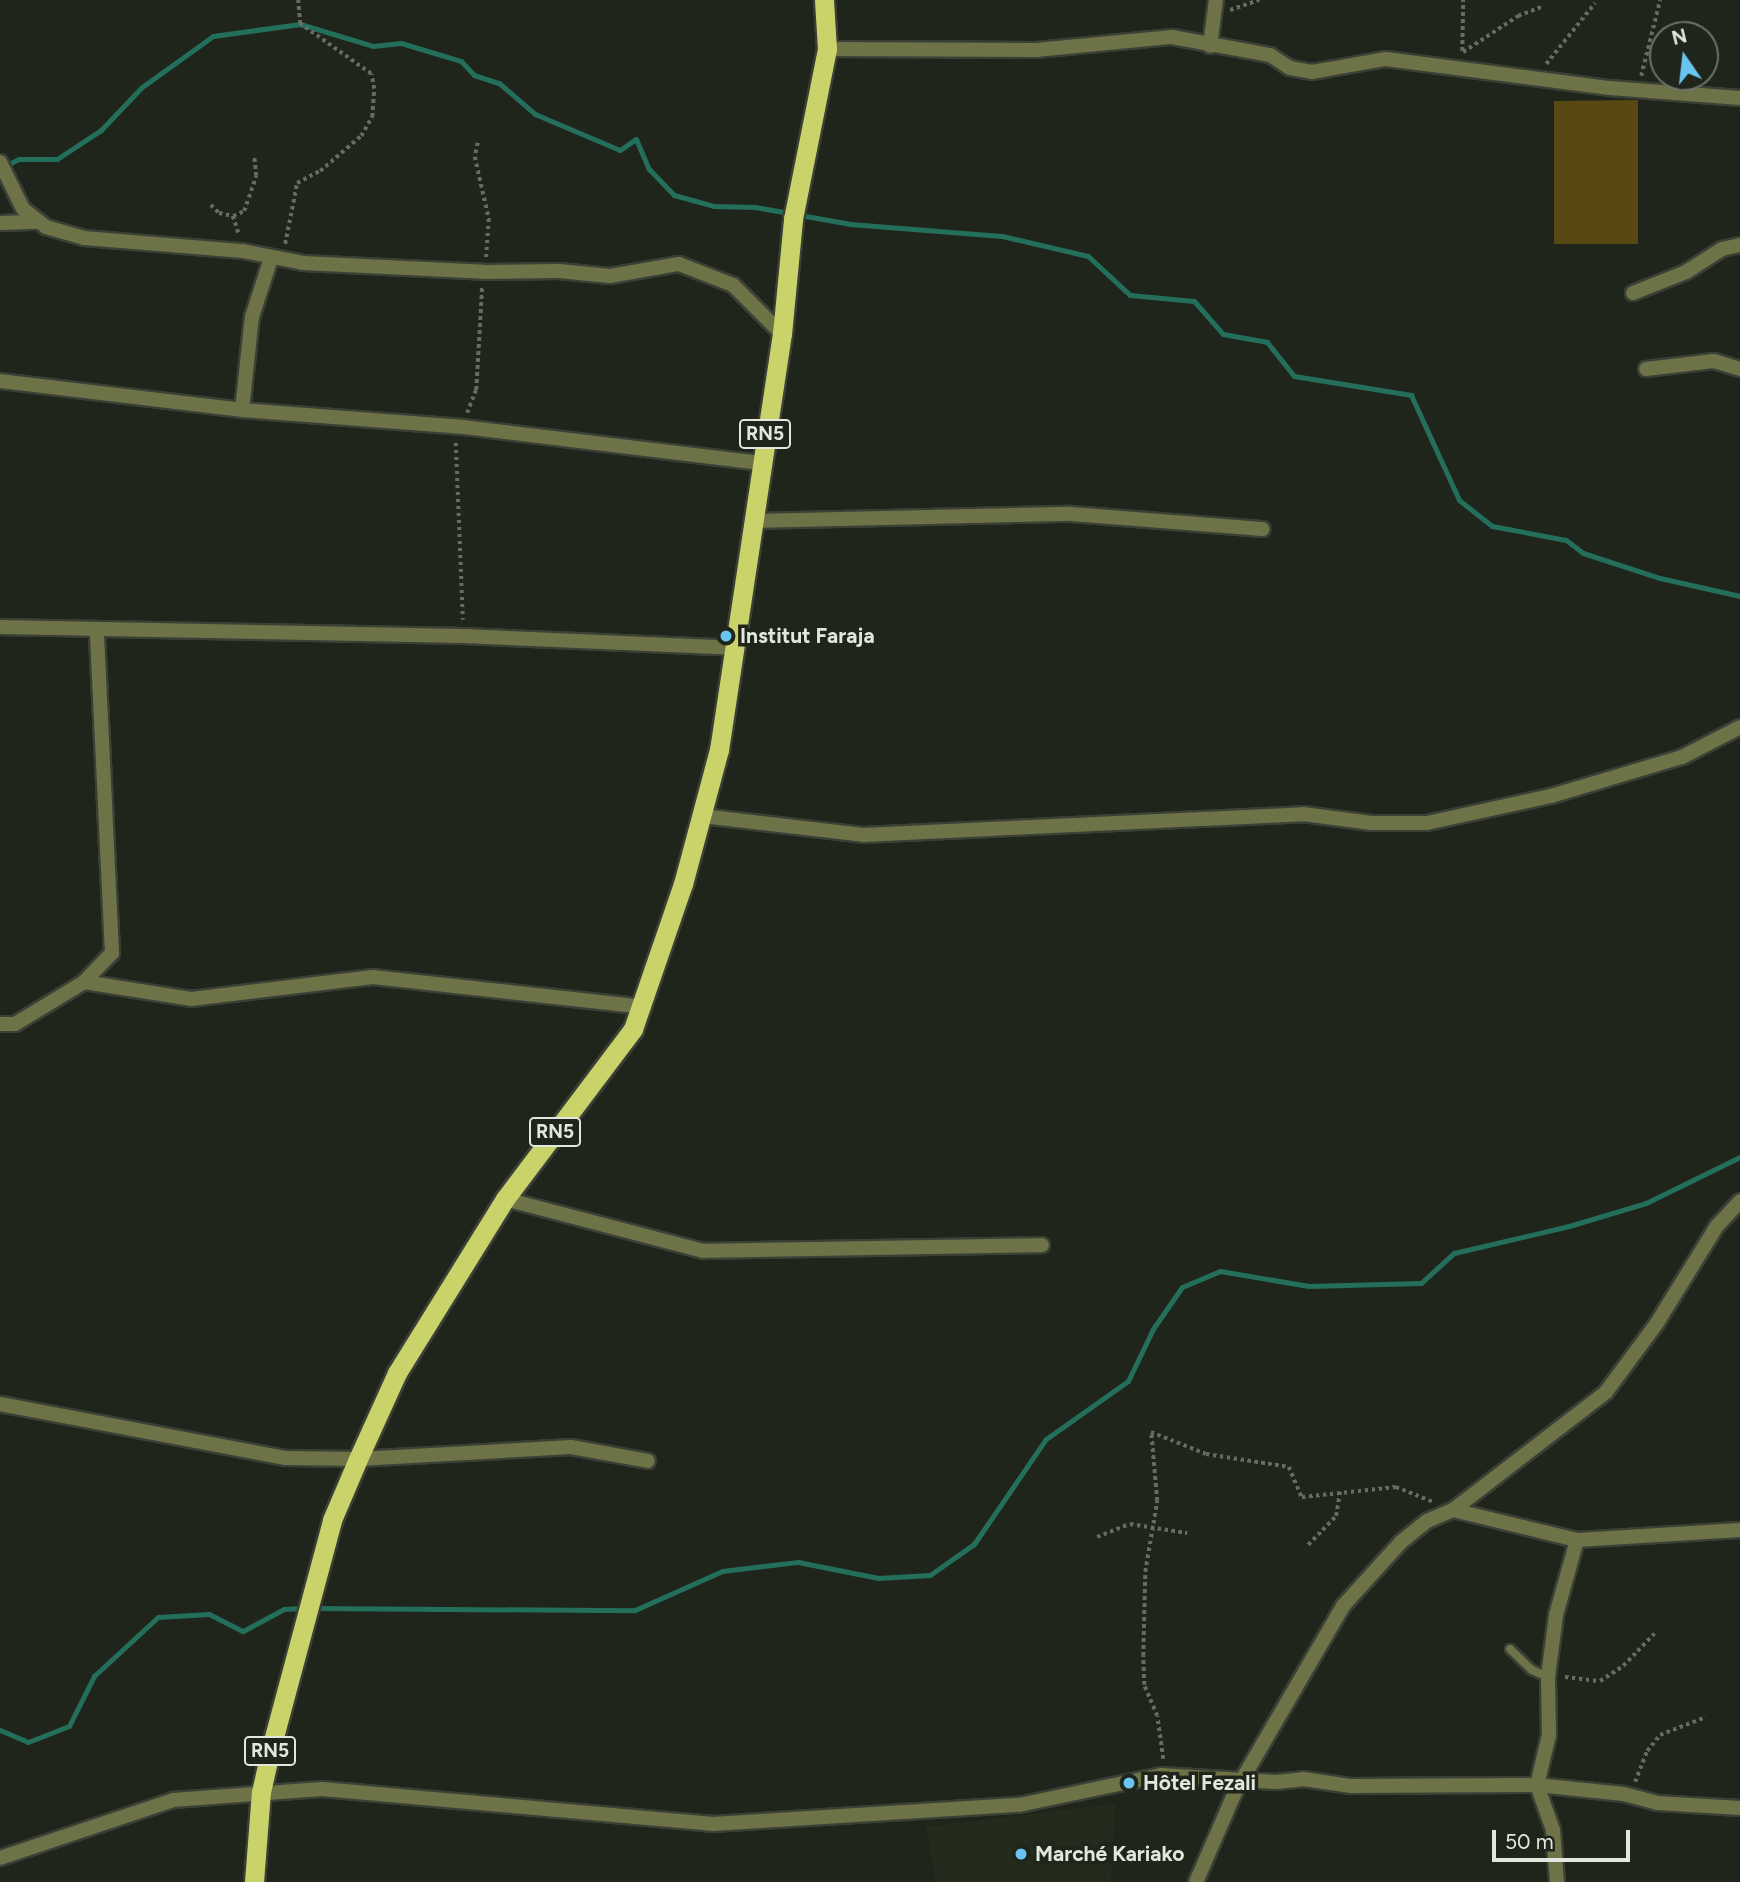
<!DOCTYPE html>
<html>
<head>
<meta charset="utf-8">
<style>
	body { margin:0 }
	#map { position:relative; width:1740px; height:1882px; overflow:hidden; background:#1f251b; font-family:Figtree,sans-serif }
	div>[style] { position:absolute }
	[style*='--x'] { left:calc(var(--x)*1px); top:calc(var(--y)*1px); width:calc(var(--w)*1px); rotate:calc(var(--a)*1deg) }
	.built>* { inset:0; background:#232c1c }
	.green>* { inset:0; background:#574814 }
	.stream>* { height:5px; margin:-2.5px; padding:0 2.5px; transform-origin:2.5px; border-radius:2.5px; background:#236f5b }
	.path>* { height:3.5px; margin-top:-1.75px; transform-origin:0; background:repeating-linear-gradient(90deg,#666c63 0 3.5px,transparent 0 7px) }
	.roads { filter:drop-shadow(2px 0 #3a4036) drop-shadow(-2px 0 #3a4036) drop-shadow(0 2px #3a4036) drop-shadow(0 -2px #3a4036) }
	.service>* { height:8px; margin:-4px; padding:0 4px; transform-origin:4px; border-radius:4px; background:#6e7247 }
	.minor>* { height:14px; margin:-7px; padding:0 7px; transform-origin:7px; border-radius:7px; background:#6e7247 }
	.trunk>* { height:19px; margin:-9.5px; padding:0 9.5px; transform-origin:9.5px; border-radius:9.5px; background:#cad36a }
	.dots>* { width:19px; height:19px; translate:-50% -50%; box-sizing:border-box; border:4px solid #1f251b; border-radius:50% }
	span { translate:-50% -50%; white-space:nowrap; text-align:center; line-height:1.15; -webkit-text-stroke:7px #1f251b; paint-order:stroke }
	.shield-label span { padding:2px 5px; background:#1f251b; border:2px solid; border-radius:5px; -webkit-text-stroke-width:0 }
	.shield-label { font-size:19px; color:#e1e6de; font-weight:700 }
	.poi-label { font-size:21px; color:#e1e6de; font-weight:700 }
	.left { translate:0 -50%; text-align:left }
	.north { position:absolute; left:1649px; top:21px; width:70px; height:70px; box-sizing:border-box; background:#1f251b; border:2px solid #6d7269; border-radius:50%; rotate:346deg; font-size:19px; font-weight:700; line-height:28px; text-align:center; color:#e1e6de }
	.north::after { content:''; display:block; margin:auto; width:24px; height:32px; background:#68c4f0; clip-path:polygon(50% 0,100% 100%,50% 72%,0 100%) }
	.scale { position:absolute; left:1492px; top:1830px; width:138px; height:32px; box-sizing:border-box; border:4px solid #e1e6de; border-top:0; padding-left:9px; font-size:21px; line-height:24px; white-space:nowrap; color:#e1e6de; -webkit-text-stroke:5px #1f251b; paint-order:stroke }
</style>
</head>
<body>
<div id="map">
	<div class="built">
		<i style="clip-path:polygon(1115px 1804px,1111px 1882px,936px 1882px,926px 1827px)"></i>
	</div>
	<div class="green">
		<i style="clip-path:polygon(1638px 100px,1638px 244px,1554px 244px,1554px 101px)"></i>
	</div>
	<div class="stream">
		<i style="--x:3;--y:167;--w:18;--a:-27"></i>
		<i style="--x:19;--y:159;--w:38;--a:0"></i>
		<i style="--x:57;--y:159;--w:53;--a:-33.4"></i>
		<i style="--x:101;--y:130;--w:59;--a:-46.4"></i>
		<i style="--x:142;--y:87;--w:87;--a:-35.7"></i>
		<i style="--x:213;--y:36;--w:88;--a:-7.9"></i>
		<i style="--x:300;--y:24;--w:76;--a:16.8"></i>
		<i style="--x:373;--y:46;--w:28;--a:-6"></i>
		<i style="--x:401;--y:43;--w:63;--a:16.7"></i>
		<i style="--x:461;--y:61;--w:19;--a:47"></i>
		<i style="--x:474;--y:75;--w:26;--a:18"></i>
		<i style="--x:499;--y:83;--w:48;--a:40.7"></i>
		<i style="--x:535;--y:114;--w:92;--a:23"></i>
		<i style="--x:620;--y:150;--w:19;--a:-35"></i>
		<i style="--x:636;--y:139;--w:33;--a:67"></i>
		<i style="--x:649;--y:169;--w:36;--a:46"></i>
		<i style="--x:674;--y:195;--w:41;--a:15.4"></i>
		<i style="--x:714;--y:206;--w:41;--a:1.4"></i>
		<i style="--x:755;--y:207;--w:97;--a:10.1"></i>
		<i style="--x:850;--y:224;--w:152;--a:4.5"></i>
		<i style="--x:1002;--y:236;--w:88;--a:13.1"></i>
		<i style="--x:1088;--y:256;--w:57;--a:42.9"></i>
		<i style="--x:1130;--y:295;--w:64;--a:5.4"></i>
		<i style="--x:1194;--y:301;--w:44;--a:48.7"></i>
		<i style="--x:1223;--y:334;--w:45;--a:10.3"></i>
		<i style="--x:1267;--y:342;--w:43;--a:51.5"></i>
		<i style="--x:1294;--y:376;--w:119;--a:9.2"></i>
		<i style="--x:1411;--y:395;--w:115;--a:65.4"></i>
		<i style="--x:1459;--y:500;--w:42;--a:38.2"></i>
		<i style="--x:1492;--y:526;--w:75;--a:10.7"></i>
		<i style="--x:1566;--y:540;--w:21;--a:37"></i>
		<i style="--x:1583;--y:553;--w:81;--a:18"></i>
		<i style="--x:1660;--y:578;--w:82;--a:12.7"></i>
		<i style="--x:312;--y:1608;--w:323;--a:0.4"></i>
		<i style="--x:635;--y:1610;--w:95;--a:-24.1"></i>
		<i style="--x:722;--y:1571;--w:77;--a:-6.8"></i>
		<i style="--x:798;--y:1562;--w:82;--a:11.3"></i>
		<i style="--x:878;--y:1578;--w:52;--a:-3.3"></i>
		<i style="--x:930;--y:1575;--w:54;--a:-35.2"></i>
		<i style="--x:974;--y:1544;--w:127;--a:-55.6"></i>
		<i style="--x:1046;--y:1439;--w:100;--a:-35.3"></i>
		<i style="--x:1128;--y:1381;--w:58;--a:-64.3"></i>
		<i style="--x:1153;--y:1329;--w:51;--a:-55.4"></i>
		<i style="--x:1182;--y:1287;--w:41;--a:-22.8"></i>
		<i style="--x:1220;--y:1271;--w:90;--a:9.6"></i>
		<i style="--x:1309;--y:1286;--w:112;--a:-1.5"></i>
		<i style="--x:1421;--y:1283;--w:45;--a:-42.3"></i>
		<i style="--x:1454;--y:1253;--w:118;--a:-13.2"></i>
		<i style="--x:1569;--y:1226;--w:80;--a:-16.6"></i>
		<i style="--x:1646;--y:1203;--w:105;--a:-26.1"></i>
		<i style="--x:0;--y:1730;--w:30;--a:23"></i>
		<i style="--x:28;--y:1742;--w:44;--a:-21.3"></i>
		<i style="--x:69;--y:1726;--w:56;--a:-63.4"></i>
		<i style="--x:94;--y:1676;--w:87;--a:-42.7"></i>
		<i style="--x:158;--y:1617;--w:51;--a:-3.4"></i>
		<i style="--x:209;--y:1614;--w:38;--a:27"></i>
		<i style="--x:243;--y:1631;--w:47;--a:-28.2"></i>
		<i style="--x:284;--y:1609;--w:18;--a:-3"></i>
	</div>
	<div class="path">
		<i style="--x:1230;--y:10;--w:31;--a:-19"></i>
		<i style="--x:1462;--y:51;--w:51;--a:-88.9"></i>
		<i style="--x:1463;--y:52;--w:66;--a:-33.2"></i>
		<i style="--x:1518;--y:16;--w:26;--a:-21"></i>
		<i style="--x:1546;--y:64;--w:78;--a:-51.2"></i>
		<i style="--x:1641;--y:76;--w:78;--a:-76"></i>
		<i style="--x:478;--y:143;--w:14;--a:102"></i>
		<i style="--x:475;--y:157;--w:64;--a:77.3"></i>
		<i style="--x:489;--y:219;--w:39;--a:94"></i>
		<i style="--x:211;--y:205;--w:11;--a:45"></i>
		<i style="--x:219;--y:213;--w:14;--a:12"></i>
		<i style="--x:233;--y:216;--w:12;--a:-24"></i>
		<i style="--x:244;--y:211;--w:37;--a:-71"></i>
		<i style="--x:256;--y:176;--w:18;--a:-96"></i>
		<i style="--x:233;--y:216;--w:20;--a:72"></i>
		<i style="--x:285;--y:244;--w:62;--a:-78.9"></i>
		<i style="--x:297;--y:183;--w:26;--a:-28"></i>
		<i style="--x:320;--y:171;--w:54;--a:-40.5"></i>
		<i style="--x:361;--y:136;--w:22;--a:-60"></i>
		<i style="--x:372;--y:117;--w:28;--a:-86"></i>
		<i style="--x:374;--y:89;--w:15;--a:-101"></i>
		<i style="--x:371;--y:74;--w:87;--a:-144.8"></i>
		<i style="--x:300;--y:24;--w:24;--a:-95"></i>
		<i style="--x:467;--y:413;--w:25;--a:-69"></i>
		<i style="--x:476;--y:390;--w:104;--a:-86.7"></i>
		<i style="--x:456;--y:443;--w:177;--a:87.7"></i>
		<i style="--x:1097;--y:1537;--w:35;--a:-22"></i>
		<i style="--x:1130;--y:1524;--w:58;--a:9"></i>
		<i style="--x:1308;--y:1545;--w:40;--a:-46"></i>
		<i style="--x:1336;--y:1516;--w:26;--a:-81"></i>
		<i style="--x:1565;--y:1677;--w:35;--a:7"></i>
		<i style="--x:1600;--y:1681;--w:27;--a:-33"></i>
		<i style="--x:1623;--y:1666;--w:45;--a:-45.9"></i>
		<i style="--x:1163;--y:1759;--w:43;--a:-97.9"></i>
		<i style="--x:1157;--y:1716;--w:34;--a:-113"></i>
		<i style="--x:1144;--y:1685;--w:29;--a:-92"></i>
		<i style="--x:1143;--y:1656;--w:84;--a:-88.6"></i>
		<i style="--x:1145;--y:1572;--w:72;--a:-80.4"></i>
		<i style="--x:1157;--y:1501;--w:69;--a:-95"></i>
		<i style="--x:1151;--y:1432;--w:59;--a:21.8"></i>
		<i style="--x:1206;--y:1454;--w:84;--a:8.9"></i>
		<i style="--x:1289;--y:1467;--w:33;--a:67"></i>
		<i style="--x:1302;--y:1497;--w:95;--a:-6.1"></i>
		<i style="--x:1396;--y:1487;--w:40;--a:22"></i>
		<i style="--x:1635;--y:1782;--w:33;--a:-69"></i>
		<i style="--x:1647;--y:1751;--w:21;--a:-51"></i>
		<i style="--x:1660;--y:1735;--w:49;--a:-21.4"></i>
	</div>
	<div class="roads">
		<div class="service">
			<i style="--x:1510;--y:1649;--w:30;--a:44"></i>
			<i style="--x:1532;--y:1670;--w:17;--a:24"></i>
		</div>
		<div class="minor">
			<i style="--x:1210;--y:46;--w:46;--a:-82.6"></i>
			<i style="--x:827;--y:49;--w:209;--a:0.3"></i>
			<i style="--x:1036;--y:50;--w:137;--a:-5.5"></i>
			<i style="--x:1172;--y:37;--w:100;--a:10.4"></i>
			<i style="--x:1270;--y:55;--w:24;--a:33"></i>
			<i style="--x:1290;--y:68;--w:22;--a:10"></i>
			<i style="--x:1312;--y:72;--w:75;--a:-10"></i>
			<i style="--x:1386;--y:59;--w:226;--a:7.4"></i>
			<i style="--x:1610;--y:88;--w:130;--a:4.4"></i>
			<i style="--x:0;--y:162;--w:52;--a:63.9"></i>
			<i style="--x:23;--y:209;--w:29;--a:38"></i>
			<i style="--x:46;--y:227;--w:40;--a:16"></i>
			<i style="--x:84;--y:238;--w:160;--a:4.7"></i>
			<i style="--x:243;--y:251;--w:61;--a:11.3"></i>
			<i style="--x:303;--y:263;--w:181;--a:2.8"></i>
			<i style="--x:484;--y:272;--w:75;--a:-0.8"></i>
			<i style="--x:559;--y:271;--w:51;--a:5.6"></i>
			<i style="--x:610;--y:276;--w:70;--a:-9.9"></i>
			<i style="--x:679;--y:264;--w:58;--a:21.3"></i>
			<i style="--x:733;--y:285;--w:69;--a:45"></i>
			<i style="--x:0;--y:223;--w:38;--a:-2"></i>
			<i style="--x:1633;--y:293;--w:57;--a:-21.6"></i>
			<i style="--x:1686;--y:272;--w:43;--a:-32.6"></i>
			<i style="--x:1722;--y:249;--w:18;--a:-13"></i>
			<i style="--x:1646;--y:369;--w:68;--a:-6.7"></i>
			<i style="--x:1714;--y:361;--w:27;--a:17"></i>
			<i style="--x:0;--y:381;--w:244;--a:6.8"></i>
			<i style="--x:242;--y:410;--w:222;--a:4.4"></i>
			<i style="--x:463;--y:427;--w:299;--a:6.9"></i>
			<i style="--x:242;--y:410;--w:94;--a:-83.9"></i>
			<i style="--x:252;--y:317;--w:62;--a:-72.1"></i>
			<i style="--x:752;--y:521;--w:319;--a:-1.3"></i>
			<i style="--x:1071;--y:514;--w:192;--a:4.5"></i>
			<i style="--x:0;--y:627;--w:463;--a:1.1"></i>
			<i style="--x:463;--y:636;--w:271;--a:2.5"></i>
			<i style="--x:702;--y:816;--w:162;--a:6.7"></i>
			<i style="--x:863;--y:835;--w:441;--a:-2.7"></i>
			<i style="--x:1303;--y:814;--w:69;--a:7.5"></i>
			<i style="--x:1371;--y:823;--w:56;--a:0"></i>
			<i style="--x:1427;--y:823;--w:127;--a:-12.3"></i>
			<i style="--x:1551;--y:796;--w:137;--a:-16.6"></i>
			<i style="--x:1682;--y:757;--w:65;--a:-27.3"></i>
			<i style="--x:84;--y:982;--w:108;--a:9"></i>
			<i style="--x:191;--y:999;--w:183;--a:-6.9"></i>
			<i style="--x:373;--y:977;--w:273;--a:6.3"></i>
			<i style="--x:0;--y:1024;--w:15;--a:0"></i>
			<i style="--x:15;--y:1024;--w:81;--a:-31.3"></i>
			<i style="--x:84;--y:982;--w:40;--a:-46"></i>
			<i style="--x:112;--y:953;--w:324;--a:-92.7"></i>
			<i style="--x:505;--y:1199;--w:205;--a:14.7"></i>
			<i style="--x:703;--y:1251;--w:339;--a:-1"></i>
			<i style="--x:0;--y:1404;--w:291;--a:10.7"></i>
			<i style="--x:286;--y:1458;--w:72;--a:0.8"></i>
			<i style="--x:358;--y:1459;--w:213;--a:-3.2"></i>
			<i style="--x:571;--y:1447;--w:78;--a:10.3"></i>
			<i style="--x:1453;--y:1510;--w:128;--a:13.6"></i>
			<i style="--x:1577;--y:1540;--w:163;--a:-3.5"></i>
			<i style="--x:0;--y:1858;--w:182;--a:-18.5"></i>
			<i style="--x:173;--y:1800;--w:149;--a:-4.2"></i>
			<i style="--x:322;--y:1789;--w:393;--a:5.1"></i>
			<i style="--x:713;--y:1824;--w:307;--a:-3.6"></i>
			<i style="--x:1019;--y:1805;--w:145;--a:-11.9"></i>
			<i style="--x:1161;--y:1775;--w:115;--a:3.5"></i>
			<i style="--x:1276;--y:1782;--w:27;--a:-6"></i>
			<i style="--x:1303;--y:1779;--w:49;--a:8.3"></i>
			<i style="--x:1351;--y:1786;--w:186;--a:-0.3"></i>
			<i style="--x:1537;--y:1785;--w:87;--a:5.9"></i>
			<i style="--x:1624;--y:1794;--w:34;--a:15"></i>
			<i style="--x:1657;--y:1803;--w:83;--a:3.4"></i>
			<i style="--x:1196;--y:1882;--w:100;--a:-66.5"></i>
			<i style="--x:1236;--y:1790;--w:213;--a:-59.8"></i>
			<i style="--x:1343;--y:1606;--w:86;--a:-47.8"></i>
			<i style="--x:1401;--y:1542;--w:33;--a:-39"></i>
			<i style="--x:1427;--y:1521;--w:28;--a:-23"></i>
			<i style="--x:1453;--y:1510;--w:193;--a:-37.6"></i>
			<i style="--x:1606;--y:1392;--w:86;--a:-53.5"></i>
			<i style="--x:1657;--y:1323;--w:114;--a:-58.3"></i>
			<i style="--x:1717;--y:1226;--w:34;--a:-47"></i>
			<i style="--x:1557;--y:1882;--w:52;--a:-94.4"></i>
			<i style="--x:1553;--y:1830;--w:48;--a:-109.6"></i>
			<i style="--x:1537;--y:1785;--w:51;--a:-76.5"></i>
			<i style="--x:1549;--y:1735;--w:58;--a:-91"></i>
			<i style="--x:1548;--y:1677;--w:63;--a:-82.6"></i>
			<i style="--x:1556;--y:1615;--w:78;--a:-74.4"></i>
		</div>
		<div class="trunk">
			<i style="--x:254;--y:1882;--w:90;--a:-85.6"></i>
			<i style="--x:261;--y:1792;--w:41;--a:-77.3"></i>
			<i style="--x:270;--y:1752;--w:240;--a:-75"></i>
			<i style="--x:332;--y:1520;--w:66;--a:-66.9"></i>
			<i style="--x:358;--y:1459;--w:94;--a:-65.6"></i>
			<i style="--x:397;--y:1373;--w:205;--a:-58.2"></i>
			<i style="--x:505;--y:1199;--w:213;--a:-53"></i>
			<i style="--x:633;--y:1029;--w:153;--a:-71"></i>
			<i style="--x:683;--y:884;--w:139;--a:-75"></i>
			<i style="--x:719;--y:750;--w:421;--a:-81.4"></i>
			<i style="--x:782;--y:334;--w:116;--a:-84.5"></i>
			<i style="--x:793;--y:219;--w:173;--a:-78.7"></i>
			<i style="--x:827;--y:49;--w:49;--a:-93.5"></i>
		</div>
	</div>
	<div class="dots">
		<i style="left:726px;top:636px;background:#68c4f0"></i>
		<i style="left:1129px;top:1783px;background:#68c4f0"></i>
		<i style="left:1021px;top:1854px;background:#68c4f0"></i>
	</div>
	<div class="shield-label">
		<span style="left:765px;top:434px">RN5</span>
		<span style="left:555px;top:1132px">RN5</span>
		<span style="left:270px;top:1751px">RN5</span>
	</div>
	<div class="poi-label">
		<span class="left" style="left:740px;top:636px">Institut Faraja</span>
		<span class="left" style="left:1143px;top:1783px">Hôtel Fezali</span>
		<span class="left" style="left:1035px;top:1854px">Marché Kariako</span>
	</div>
	<div class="north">N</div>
	<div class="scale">50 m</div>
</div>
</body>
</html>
